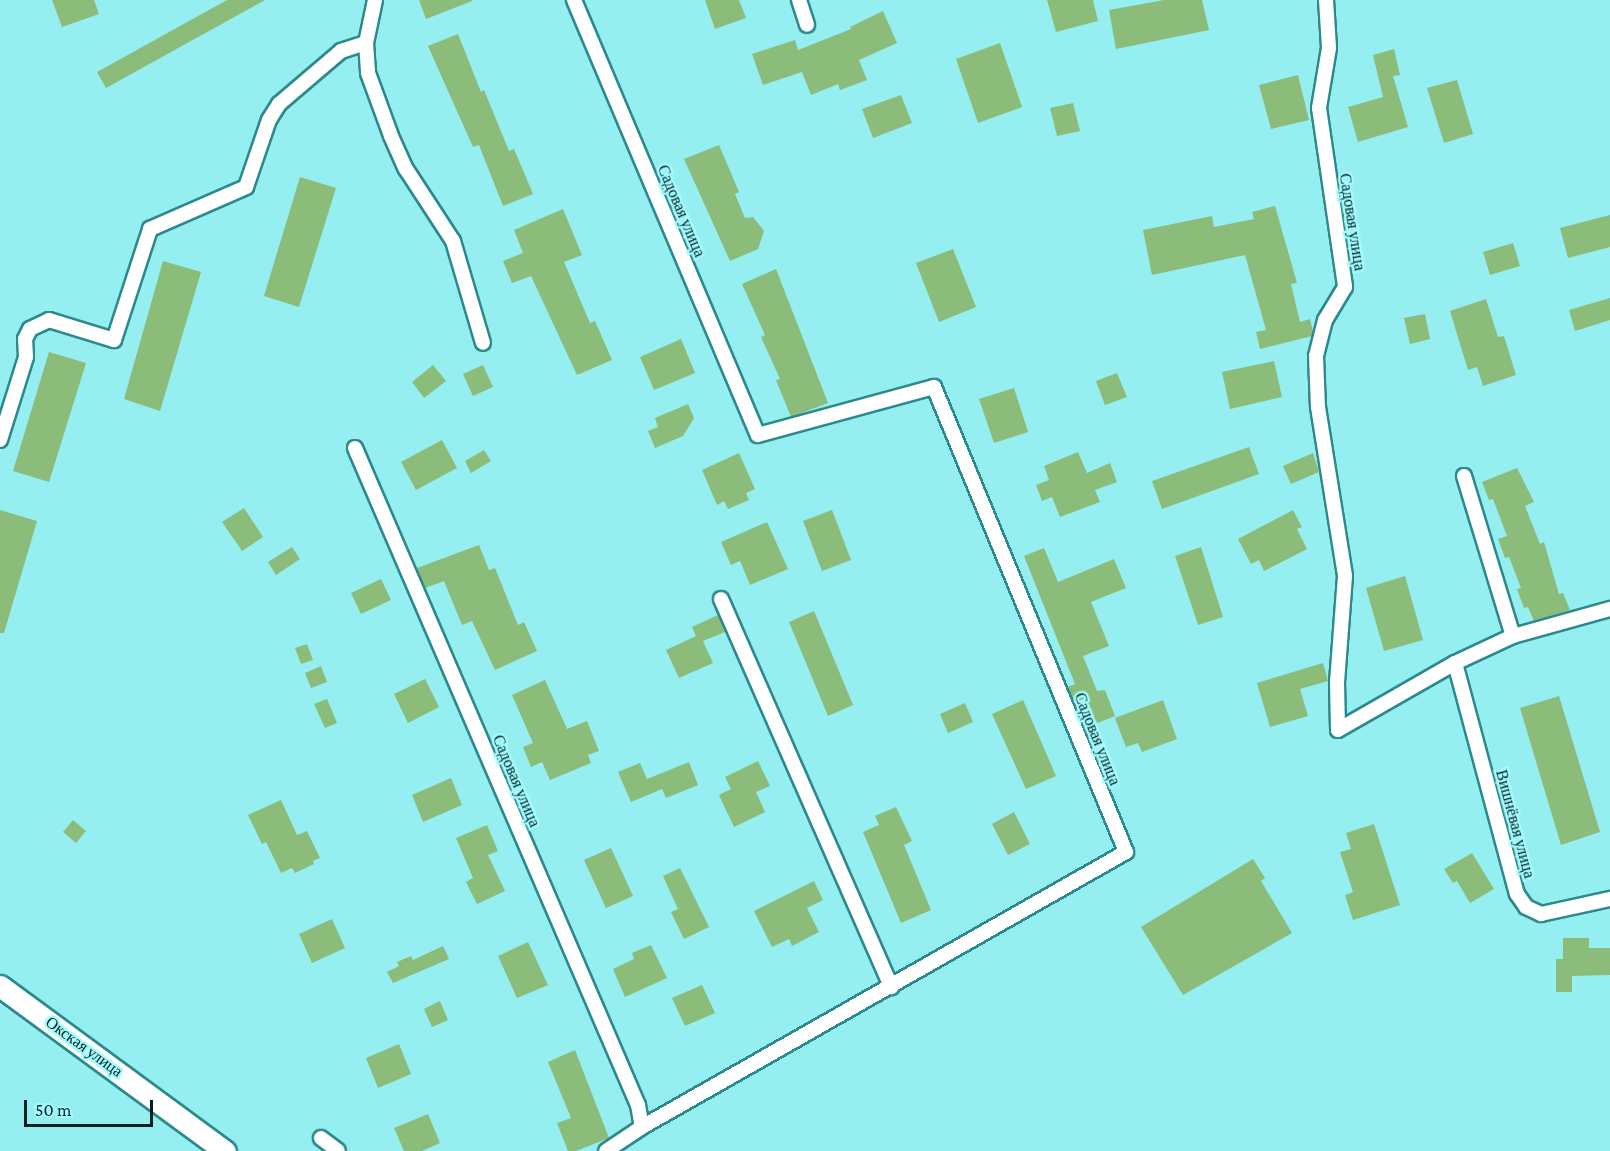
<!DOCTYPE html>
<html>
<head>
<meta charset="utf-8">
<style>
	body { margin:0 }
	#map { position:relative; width:1610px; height:1151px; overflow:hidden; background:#95eef0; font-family:"Crimson Pro",serif }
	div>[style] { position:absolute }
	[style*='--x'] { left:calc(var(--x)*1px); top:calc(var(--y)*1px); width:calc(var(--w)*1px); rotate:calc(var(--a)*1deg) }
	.building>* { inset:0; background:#8bbc7a }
	.roads { filter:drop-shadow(2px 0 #2c898c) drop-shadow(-2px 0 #2c898c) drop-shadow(0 2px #2c898c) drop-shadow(0 -2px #2c898c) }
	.street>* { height:14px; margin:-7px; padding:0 7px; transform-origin:7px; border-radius:7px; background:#fff }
	.primary>* { height:21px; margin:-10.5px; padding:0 10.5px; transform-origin:10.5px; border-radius:10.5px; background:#fff }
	span { translate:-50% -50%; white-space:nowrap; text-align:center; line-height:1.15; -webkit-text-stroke:5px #a2fbfd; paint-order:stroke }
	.street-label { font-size:16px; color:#042122 }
	.scale { position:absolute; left:24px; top:1100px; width:129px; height:27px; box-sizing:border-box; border:3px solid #042122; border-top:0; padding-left:8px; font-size:18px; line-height:21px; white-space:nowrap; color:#042122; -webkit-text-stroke:4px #a2fbfd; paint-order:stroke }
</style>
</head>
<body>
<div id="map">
	<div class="building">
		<i style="clip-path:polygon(52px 0,94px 0,99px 14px,62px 27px)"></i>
		<i style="clip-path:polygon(227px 0,265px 0,106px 88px,97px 72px)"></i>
		<i style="clip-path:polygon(419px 0,472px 0,472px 1px,426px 19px)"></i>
		<i style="clip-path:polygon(705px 0,739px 0,746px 18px,715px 29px)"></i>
		<i style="clip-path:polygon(1047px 0,1093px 0,1098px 21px,1056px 32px)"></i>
		<i style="clip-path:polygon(1164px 0,1202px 0,1209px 30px,1116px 49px,1109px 10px)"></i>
		<i style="clip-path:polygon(883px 11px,897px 43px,859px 60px,867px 80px,840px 90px,838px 84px,811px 95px,802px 72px,763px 85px,752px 54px,795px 40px,798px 50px,851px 29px,850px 27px)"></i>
		<i style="clip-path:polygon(458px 34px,481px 92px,484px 90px,509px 151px,514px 149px,533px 194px,503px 206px,479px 145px,473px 147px,428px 46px)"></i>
		<i style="clip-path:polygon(1000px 43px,1022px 107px,978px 123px,956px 59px)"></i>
		<i style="clip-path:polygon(1394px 49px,1400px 75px,1393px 76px,1408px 127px,1358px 142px,1348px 107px,1383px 97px,1373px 55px)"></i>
		<i style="clip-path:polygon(1298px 75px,1309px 120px,1271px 129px,1259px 85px)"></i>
		<i style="clip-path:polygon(1457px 80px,1473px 134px,1444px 143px,1427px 88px)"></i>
		<i style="clip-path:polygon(901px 95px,912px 123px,873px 138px,862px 109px)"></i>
		<i style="clip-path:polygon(1073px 103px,1080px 131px,1057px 136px,1050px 108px)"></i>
		<i style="clip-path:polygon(719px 145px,739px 192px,735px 194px,745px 218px,753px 217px,764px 231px,758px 249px,730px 261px,684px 159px)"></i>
		<i style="clip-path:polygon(300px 177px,336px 188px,299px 307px,264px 296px)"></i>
		<i style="clip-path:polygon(1275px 206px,1297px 283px,1291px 284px,1300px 322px,1310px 319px,1313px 332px,1312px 336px,1260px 349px,1256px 332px,1266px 330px,1245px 255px,1152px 275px,1143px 230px,1212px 216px,1214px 227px,1254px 219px,1252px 212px)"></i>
		<i style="clip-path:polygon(563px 209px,582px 255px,564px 262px,590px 323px,595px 321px,612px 360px,577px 375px,531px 276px,512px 283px,503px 261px,523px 253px,514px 230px)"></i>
		<i style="clip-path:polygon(1610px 215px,1610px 247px,1568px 258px,1560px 228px)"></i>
		<i style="clip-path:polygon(1513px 243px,1520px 266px,1490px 275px,1483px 252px)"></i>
		<i style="clip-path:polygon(953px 249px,976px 307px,939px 322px,916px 263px)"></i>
		<i style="clip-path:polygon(163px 261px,201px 272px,160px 411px,124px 399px)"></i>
		<i style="clip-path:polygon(776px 269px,828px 403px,791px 417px,776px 380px,780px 379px,761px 337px,765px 335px,742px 284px)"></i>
		<i style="clip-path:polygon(1610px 298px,1610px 320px,1575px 331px,1569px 310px)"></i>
		<i style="clip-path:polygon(1486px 299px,1498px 337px,1504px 336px,1516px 375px,1483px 386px,1477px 367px,1468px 370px,1450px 311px)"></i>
		<i style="clip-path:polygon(1425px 314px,1430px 339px,1410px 344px,1404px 318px)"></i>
		<i style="clip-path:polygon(681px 339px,695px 373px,654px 390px,640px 357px)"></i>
		<i style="clip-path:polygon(49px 352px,86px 363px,49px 482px,13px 471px)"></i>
		<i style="clip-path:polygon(1274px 361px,1282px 397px,1230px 409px,1222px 372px)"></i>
		<i style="clip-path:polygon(433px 365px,446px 381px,424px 398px,412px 382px)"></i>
		<i style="clip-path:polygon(483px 365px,493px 387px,473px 396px,463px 374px)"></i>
		<i style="clip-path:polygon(1117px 373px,1127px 397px,1105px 405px,1096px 381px)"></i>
		<i style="clip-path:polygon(1014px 388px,1028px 432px,994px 443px,979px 399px)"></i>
		<i style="clip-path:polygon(688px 404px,694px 418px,683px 436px,655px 448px,648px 431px,658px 427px,655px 418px)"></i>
		<i style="clip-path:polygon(442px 440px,457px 468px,416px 490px,401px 462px)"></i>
		<i style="clip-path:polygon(1249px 447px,1259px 474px,1162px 509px,1152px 481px)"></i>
		<i style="clip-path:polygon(484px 450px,491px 461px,471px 473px,465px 461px)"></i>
		<i style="clip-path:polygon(1078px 452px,1087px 473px,1110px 463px,1117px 482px,1095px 490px,1100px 502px,1060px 517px,1052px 497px,1042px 501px,1036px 485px,1049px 480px,1044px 466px)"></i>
		<i style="clip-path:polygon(739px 453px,755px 489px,746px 493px,749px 500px,728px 509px,724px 501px,717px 505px,702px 470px)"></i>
		<i style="clip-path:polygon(1313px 453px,1319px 472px,1291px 484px,1283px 466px)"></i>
		<i style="clip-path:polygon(1517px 468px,1534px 502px,1525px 506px,1540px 544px,1544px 542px,1559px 594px,1563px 593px,1570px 610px,1534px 621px,1528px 607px,1524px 608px,1517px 589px,1521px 588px,1509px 557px,1505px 558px,1498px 539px,1507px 536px,1493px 499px,1489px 500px,1482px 482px)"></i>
		<i style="clip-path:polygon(244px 508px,263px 537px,242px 551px,222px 522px)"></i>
		<i style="clip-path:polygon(0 510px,37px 521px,4px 633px,0 633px)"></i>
		<i style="clip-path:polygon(832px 510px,851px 560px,822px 571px,803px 521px)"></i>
		<i style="clip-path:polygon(1293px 510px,1302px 527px,1297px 529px,1307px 549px,1264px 571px,1259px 560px,1251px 564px,1238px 539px)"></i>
		<i style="clip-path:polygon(767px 522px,788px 569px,750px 585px,740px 561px,731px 565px,721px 542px)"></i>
		<i style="clip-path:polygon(479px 545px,489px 570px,495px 568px,518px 625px,524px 622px,537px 651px,495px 670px,472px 621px,462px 625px,444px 581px,425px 588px,417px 568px)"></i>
		<i style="clip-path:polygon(292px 547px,300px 559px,276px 575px,268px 562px)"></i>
		<i style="clip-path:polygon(1201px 547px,1223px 617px,1198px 625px,1175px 556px)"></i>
		<i style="clip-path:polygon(1044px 548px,1058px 582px,1114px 559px,1126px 588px,1091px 602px,1109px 646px,1083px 656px,1097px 691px,1105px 690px,1115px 716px,1085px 728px,1068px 687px,1075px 684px,1024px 556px)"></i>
		<i style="clip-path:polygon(1405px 576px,1423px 640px,1384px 651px,1366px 588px)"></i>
		<i style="clip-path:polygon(381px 579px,391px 600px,361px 614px,351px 593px)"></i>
		<i style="clip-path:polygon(814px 611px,853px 705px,828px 716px,789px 622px)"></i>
		<i style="clip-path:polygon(718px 615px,725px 632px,703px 641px,713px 663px,679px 678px,666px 650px,696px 636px,692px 627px)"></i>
		<i style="clip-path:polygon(307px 644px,313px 660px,301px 664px,295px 648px)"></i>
		<i style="clip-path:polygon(1323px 663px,1328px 681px,1300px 689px,1308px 716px,1270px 727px,1257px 683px)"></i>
		<i style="clip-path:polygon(321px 666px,327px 682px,311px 688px,305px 673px)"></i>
		<i style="clip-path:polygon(425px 679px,439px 707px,408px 723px,394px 694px)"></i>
		<i style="clip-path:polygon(545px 680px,567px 729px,587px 721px,599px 751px,588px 755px,591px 763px,550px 780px,542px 762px,531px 767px,523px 747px,533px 743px,512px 695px)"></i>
		<i style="clip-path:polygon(1559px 696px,1600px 832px,1561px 845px,1520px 708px)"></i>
		<i style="clip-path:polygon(327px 699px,337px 723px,325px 728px,314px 704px)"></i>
		<i style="clip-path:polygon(1023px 700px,1056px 776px,1026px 789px,992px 714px)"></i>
		<i style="clip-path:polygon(1163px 700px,1177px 739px,1142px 752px,1138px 743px,1126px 747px,1115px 718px)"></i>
		<i style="clip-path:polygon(965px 703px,973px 722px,948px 733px,940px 714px)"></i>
		<i style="clip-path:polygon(758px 761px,770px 786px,756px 792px,765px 812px,734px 827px,719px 795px,731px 789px,725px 777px)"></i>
		<i style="clip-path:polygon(689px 762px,698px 785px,666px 798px,662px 789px,631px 802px,618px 772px,640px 763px,647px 779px)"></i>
		<i style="clip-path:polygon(451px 778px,462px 805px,423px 822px,412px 795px)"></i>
		<i style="clip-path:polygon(281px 800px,297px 835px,307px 831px,320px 858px,313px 861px,314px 864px,295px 873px,292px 868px,281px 873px,266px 842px,262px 844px,248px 815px)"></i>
		<i style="clip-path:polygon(896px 807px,912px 841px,904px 845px,931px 910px,901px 923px,863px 832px,879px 825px,875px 816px)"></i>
		<i style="clip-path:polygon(1014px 812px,1030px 844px,1008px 855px,992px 824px)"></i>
		<i style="clip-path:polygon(73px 820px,86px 831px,76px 843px,63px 832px)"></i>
		<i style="clip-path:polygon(1374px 824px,1400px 905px,1353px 920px,1345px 895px,1353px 892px,1340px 852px,1351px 849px,1346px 833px)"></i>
		<i style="clip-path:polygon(487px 825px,498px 851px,488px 855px,505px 891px,477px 904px,466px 882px,473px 878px,456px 838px)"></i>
		<i style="clip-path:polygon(611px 848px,633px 896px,606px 908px,584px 860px)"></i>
		<i style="clip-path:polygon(1472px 853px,1494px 889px,1470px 903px,1457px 881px,1453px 883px,1444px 869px)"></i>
		<i style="clip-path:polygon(1253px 859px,1265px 878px,1261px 881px,1292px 933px,1183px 995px,1141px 927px)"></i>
		<i style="clip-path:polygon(680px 868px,709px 927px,684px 939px,671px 912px,678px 909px,663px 876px)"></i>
		<i style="clip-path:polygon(814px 881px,823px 900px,807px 908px,819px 932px,792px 946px,789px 939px,772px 947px,754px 911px)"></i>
		<i style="clip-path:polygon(332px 919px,345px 948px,312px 963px,299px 934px)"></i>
		<i style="clip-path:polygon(1563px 938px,1589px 938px,1589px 948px,1610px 948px,1610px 975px,1572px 976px,1572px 992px,1556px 992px,1556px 959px,1563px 959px)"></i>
		<i style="clip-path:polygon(528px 942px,548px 985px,517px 998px,498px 956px)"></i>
		<i style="clip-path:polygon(651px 945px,667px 978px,625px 997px,613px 969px,634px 959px,632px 953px)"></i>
		<i style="clip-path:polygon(443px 946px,449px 959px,393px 983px,387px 972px,399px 966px,397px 962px,411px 956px,413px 960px)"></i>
		<i style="clip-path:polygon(702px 985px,715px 1013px,685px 1026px,672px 998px)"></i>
		<i style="clip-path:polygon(440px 1001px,448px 1020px,432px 1027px,424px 1009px)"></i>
		<i style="clip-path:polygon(399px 1044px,411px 1074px,378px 1088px,366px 1058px)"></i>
		<i style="clip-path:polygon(575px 1050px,609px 1138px,576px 1151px,568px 1151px,557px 1123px,571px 1118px,548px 1062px)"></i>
		<i style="clip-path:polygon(428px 1114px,440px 1143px,422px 1151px,404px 1151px,394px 1128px)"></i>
	</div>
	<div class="roads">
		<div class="street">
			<i style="--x:375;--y:0;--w:44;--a:101.8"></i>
			<i style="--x:366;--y:43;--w:30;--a:86"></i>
			<i style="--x:368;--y:73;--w:67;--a:69.9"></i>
			<i style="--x:391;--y:136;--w:36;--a:66"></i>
			<i style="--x:406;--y:169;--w:86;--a:56.9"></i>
			<i style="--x:453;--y:241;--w:106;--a:73.6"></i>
			<i style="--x:574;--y:0;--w:472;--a:67.1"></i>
			<i style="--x:758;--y:435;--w:182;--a:-15.3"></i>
			<i style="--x:934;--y:387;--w:503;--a:67.56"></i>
			<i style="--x:1126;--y:852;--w:557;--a:150.4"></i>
			<i style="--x:642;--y:1127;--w:43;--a:146.3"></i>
			<i style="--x:799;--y:0;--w:26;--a:72"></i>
			<i style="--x:1326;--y:0;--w:48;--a:86.4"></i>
			<i style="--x:1329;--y:48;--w:61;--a:99.5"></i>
			<i style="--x:1319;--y:108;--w:181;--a:81.7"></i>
			<i style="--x:1345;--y:287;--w:39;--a:121"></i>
			<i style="--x:1325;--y:320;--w:37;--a:104"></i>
			<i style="--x:1316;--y:356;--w:51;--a:87.8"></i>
			<i style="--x:1318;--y:407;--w:171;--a:80.9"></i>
			<i style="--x:1345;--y:576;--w:106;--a:94.3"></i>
			<i style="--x:1337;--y:682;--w:48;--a:88.8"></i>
			<i style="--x:1338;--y:730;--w:135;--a:-29.8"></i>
			<i style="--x:1455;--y:663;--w:64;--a:-25"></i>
			<i style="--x:1513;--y:636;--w:101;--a:-15.6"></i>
			<i style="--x:0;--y:440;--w:87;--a:-72.6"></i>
			<i style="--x:26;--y:357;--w:18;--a:-93"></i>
			<i style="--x:25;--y:339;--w:11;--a:-63"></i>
			<i style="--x:30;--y:329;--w:21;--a:-25"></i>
			<i style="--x:49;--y:320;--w:68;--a:17.1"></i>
			<i style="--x:114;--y:340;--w:117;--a:-72"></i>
			<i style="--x:150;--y:229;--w:105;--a:-23.6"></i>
			<i style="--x:246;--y:187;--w:71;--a:-71.1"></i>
			<i style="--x:269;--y:120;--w:19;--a:-58"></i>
			<i style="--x:279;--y:104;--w:82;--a:-40.5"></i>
			<i style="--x:341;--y:51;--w:26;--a:-18"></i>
			<i style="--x:355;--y:448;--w:715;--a:66.7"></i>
			<i style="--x:638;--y:1105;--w:22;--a:80"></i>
			<i style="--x:1464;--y:476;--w:167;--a:73"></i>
			<i style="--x:721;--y:599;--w:424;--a:66.3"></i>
			<i style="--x:1455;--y:663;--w:239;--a:75"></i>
			<i style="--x:1517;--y:894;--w:16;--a:55"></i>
			<i style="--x:1526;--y:907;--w:17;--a:25"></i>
			<i style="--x:1541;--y:914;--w:71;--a:-12.3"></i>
			<i style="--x:321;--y:1138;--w:21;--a:37"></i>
		</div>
		<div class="primary">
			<i style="--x:0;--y:986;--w:279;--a:36.3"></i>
		</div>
	</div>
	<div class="street-label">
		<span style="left:681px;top:211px;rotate:67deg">Садовая улица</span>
		<span style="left:1352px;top:222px;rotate:81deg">Садовая улица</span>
		<span style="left:1097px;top:739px;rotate:68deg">Садовая улица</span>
		<span style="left:516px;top:781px;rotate:67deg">Садовая улица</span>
		<span style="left:1515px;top:824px;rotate:75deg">Вишнёвая улица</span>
		<span style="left:84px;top:1047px;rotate:36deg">Окская улица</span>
	</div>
	<div class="scale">50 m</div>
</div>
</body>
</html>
